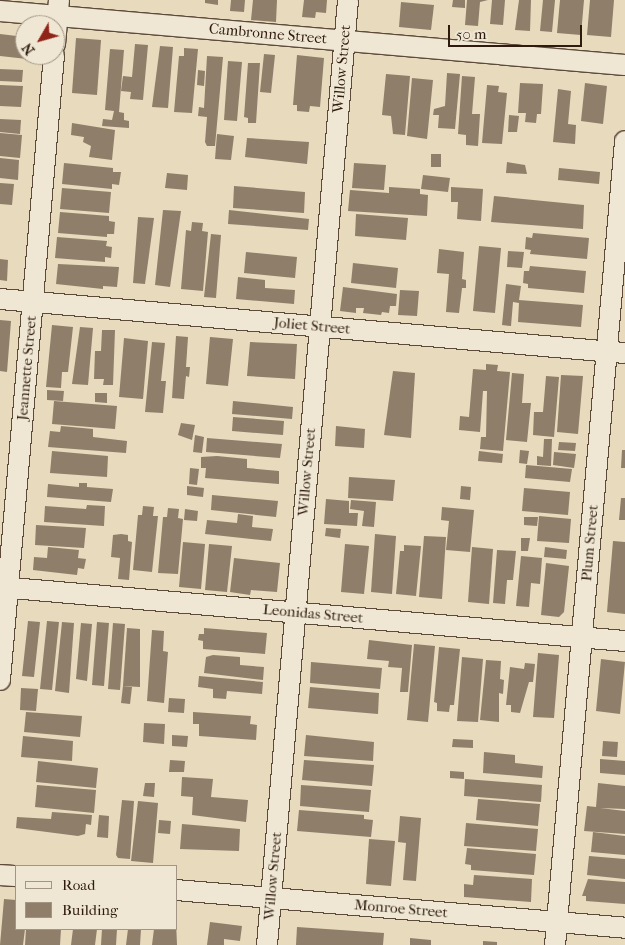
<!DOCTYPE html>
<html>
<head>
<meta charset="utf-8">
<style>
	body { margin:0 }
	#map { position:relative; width:625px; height:945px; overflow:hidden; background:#e7dabd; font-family:"IM FELL French Canon",serif }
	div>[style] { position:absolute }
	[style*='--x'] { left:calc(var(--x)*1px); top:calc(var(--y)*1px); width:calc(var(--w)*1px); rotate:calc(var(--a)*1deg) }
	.building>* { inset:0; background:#8f7e69 }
	.roads { filter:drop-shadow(1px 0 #5d4b3a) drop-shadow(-1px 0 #5d4b3a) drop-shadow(0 1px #5d4b3a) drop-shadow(0 -1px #5d4b3a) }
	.minor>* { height:20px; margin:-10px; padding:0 10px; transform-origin:10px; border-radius:10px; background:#efe7d4 }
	span { translate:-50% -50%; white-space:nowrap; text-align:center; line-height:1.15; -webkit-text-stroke:4px #efe7d4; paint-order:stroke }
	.street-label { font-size:15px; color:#2f1b0e }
	.legend { position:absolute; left:15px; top:865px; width:162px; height:65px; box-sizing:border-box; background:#efe7d4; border:1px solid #a29585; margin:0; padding:6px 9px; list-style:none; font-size:15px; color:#2f1b0e }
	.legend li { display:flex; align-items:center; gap:10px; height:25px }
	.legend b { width:25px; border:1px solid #a29585 }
	.north { position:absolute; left:15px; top:15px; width:50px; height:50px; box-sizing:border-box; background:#efe7d4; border:1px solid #a29585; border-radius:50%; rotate:232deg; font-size:14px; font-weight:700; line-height:20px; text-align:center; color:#2f1b0e }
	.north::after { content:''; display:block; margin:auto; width:18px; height:22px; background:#8f2418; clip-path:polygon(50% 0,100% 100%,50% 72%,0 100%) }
	.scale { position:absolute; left:448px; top:25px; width:134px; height:22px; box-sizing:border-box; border:2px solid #2f1b0e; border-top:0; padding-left:6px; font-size:15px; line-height:18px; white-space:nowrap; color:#2f1b0e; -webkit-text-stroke:4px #efe7d4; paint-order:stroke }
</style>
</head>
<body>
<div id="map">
	<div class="building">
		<i style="clip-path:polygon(205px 0,218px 0,218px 5px,205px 3px)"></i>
		<i style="clip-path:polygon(231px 0,245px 0,244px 12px,230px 11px)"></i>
		<i style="clip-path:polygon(253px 0,277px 0,276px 22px,251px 20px)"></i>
		<i style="clip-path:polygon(304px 0,327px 0,326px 13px,316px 12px,315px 18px,302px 17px)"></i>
		<i style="clip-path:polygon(453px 0,465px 0,465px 8px,452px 7px)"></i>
		<i style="clip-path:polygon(467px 0,488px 0,480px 2px,478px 26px,465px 25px)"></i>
		<i style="clip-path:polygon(492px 0,505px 0,503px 25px,490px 24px)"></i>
		<i style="clip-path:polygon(519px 0,531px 0,530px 31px,515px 30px)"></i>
		<i style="clip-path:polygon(543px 0,555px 0,552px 32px,540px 31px)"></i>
		<i style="clip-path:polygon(560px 0,584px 0,581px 35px,557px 33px)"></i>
		<i style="clip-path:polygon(590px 0,614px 0,611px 37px,587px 35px)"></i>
		<i style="clip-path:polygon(401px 2px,434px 5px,431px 30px,399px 27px)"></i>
		<i style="clip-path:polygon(0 34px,25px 37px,27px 59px,0 56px)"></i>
		<i style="clip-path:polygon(76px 38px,101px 40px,97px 95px,72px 93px)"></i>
		<i style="clip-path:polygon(135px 44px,148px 45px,143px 100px,130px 99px,131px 92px,121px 91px,123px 76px,132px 77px)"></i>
		<i style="clip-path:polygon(160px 46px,173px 47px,168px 108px,152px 107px)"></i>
		<i style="clip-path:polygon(184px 48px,198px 49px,192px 113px,174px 112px,179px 56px,184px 56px)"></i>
		<i style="clip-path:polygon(110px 49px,124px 50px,119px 112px,124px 113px,124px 120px,129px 121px,129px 128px,102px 126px,103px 119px,112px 120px,114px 111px,105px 110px)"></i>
		<i style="clip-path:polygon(264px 54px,275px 55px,271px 93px,260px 92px)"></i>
		<i style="clip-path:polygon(297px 55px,324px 58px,320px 107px,310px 106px,309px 112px,297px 111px,297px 105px,293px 105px)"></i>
		<i style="clip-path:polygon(207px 56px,223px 57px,215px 146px,207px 146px,205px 142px,207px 117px,198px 116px,199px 107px,204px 108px)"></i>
		<i style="clip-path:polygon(228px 61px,242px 62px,237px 121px,224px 120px)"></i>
		<i style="clip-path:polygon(248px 63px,260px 63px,256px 123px,248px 123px,248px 118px,244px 117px)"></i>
		<i style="clip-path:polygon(0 69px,23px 70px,22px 82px,0 81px)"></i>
		<i style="clip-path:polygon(198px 70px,205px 71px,204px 86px,197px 85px)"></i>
		<i style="clip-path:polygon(447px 73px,460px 74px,455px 129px,438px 128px,439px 115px,433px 115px,434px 109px,445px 106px)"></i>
		<i style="clip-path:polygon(386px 74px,410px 76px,405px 135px,393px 134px,391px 116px,382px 115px)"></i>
		<i style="clip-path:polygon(462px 76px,475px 77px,472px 114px,480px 114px,478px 146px,466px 145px,466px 135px,458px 134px)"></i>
		<i style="clip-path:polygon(412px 78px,433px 80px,427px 139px,407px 136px)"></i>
		<i style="clip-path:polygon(520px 83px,543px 84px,541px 114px,537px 114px,536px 123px,525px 122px,526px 113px,518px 113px)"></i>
		<i style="clip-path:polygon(585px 83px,607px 86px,603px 124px,581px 121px)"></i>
		<i style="clip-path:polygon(0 85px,23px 86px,21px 107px,0 106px)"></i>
		<i style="clip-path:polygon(487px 85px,499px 86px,498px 92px,507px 93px,502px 144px,482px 143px)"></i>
		<i style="clip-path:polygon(558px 89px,571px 91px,568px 124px,576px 125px,575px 144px,553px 142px)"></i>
		<i style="clip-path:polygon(509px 115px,519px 116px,517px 132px,508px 132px)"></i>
		<i style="clip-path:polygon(0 119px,21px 120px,20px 134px,0 132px)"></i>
		<i style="clip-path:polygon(72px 123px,115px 130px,112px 160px,89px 157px,91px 146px,83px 142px,84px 137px,71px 135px)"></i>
		<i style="clip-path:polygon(0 133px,22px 135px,20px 158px,0 156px)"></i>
		<i style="clip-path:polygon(217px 134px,234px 136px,231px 160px,215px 159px)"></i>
		<i style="clip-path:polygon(247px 138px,309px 142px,307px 164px,245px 157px)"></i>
		<i style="clip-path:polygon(431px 154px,441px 154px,441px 167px,431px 167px)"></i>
		<i style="clip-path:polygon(0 158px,19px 160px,18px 180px,0 178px)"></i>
		<i style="clip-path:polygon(507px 162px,525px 165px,527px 174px,506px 173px)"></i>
		<i style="clip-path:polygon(64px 163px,113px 168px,113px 172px,121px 172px,119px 185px,112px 184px,112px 189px,62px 184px)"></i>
		<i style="clip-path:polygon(354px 163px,386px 165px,384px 190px,352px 188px)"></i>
		<i style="clip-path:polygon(559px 168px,600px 172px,599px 184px,558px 180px)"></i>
		<i style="clip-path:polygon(167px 173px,188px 175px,187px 190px,165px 188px)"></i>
		<i style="clip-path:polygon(423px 175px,450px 178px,448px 192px,421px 189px)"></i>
		<i style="clip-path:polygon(0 183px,14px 184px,12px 205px,0 204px)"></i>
		<i style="clip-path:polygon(234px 186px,305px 192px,304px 213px,233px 208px)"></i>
		<i style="clip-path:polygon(389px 187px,420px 189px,420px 194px,428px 195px,427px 216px,348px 211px,350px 190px,389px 193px)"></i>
		<i style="clip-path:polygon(451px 187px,483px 189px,481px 221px,457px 219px,458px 202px,451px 202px)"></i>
		<i style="clip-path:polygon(62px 188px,111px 192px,109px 213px,60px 209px)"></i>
		<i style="clip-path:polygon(494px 196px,584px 205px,583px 229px,491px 222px)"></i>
		<i style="clip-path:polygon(163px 210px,181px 211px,170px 287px,155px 285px)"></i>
		<i style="clip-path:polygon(229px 210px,309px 219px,308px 230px,228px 224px)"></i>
		<i style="clip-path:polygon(60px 212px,109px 216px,109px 221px,115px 222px,114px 234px,107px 234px,107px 237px,58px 233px)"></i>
		<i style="clip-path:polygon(356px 214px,408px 218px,406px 240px,355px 236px)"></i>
		<i style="clip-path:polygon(138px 217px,154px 218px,145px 284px,133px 283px)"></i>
		<i style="clip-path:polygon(192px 222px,203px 223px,202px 231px,208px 232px,203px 291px,181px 289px,186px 230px,191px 231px)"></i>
		<i style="clip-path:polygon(533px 233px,589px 238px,587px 259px,530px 254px,531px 250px,525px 249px,526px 237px,532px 238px)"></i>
		<i style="clip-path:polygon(211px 234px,221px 235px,216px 298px,204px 297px)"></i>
		<i style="clip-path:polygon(57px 237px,107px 241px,106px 246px,112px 247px,111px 258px,105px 257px,105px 262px,55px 258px)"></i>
		<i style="clip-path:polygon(479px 246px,501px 248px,495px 313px,473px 311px)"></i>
		<i style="clip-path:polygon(439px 249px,464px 252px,462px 279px,466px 280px,466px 288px,462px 288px,459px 313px,446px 312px,449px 274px,437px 273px)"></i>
		<i style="clip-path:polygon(508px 251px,524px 252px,522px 268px,507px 267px)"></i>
		<i style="clip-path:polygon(246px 252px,297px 257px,295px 278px,244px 273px)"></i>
		<i style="clip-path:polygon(0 259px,8px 260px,7px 281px,0 280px)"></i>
		<i style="clip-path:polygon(353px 263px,398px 268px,396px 288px,351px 283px)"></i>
		<i style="clip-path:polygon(58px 264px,119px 267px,117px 287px,103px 286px,103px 289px,56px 284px)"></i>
		<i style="clip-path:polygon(530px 266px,586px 271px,584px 293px,528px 288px,528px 284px,523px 283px,524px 271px,529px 271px)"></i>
		<i style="clip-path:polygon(238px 277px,265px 280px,265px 288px,295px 290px,294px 304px,236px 299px)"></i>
		<i style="clip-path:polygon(506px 284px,521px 286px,519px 300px,583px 305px,581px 327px,518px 322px,519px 303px,513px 302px,511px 326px,502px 325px)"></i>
		<i style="clip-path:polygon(343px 287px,397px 294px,396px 306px,390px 306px,389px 313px,382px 312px,381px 315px,363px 313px,364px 308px,356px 308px,356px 313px,340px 311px)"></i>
		<i style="clip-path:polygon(400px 290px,419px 291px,417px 316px,398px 315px)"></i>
		<i style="clip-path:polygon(0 320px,11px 321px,7px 372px,0 371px)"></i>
		<i style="clip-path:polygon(52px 325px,73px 327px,68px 372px,62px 372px,61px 388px,46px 387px)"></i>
		<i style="clip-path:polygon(80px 327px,93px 328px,88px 385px,72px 384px)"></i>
		<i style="clip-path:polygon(102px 330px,115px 330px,113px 385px,103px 385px,104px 379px,94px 379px,95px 351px,101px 351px)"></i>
		<i style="clip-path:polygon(176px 336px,188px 337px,186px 367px,190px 367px,189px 377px,186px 376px,184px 399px,172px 398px)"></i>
		<i style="clip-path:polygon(210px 337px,233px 339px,228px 386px,206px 384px)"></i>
		<i style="clip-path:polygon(124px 338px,148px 341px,143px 399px,119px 397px)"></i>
		<i style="clip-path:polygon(152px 342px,165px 343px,161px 381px,166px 381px,163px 413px,145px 412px)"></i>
		<i style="clip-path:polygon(250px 342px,297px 344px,295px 379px,247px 376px)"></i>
		<i style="clip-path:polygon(486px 364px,498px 365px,497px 371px,510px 372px,503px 451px,480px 449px,481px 437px,486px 437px,487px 391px,483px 391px,480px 432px,459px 430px,460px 416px,469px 417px,473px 369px,486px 370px)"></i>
		<i style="clip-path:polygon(393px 371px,415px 373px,411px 438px,384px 435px)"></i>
		<i style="clip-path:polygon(512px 373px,524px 374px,522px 403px,531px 403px,527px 442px,506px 440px)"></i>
		<i style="clip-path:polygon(561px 375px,583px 376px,578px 434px,557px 432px)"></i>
		<i style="clip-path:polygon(546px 376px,559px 377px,554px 437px,533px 435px,534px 412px,543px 412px)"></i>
		<i style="clip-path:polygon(47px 390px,64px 391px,63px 401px,47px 400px)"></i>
		<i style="clip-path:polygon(95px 393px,107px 393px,107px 403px,95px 402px)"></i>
		<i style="clip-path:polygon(54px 401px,117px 406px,115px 429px,52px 424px)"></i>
		<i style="clip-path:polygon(233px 401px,293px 407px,292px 419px,232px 414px)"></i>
		<i style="clip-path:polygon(233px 417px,284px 421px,283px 435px,232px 431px)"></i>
		<i style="clip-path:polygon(181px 423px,195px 425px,192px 440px,178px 435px)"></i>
		<i style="clip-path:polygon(61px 426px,93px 429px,93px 437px,127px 441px,126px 453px,48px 447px,50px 431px,60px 432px)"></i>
		<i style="clip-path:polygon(336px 426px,365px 429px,364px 448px,335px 446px)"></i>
		<i style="clip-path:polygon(195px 435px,204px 437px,202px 453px,193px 452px)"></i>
		<i style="clip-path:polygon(207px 438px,282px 444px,280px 458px,206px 452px)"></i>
		<i style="clip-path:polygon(544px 439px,552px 439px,551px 466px,537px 465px,537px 456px,543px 457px)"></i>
		<i style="clip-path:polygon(559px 442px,576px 443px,575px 451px,558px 450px)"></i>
		<i style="clip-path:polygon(520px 450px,529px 451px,527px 464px,519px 463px)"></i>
		<i style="clip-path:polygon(622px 450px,625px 450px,625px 468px,621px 468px)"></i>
		<i style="clip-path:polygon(52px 451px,108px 456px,107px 477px,50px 473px)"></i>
		<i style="clip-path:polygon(479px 451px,503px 454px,502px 463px,478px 461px)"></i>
		<i style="clip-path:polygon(554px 452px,576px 454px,574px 468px,553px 465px)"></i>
		<i style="clip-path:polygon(217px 456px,247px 459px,247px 468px,279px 471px,279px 484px,205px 478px,206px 468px,201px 468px,201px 457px)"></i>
		<i style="clip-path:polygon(526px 465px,572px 469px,570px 482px,525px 478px)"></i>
		<i style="clip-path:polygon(190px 468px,199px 469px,197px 485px,189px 484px)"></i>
		<i style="clip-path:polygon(349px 477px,395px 480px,393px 501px,348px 498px)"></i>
		<i style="clip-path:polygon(79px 483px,87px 483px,87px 487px,113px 489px,111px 502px,47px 497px,48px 484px,79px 487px)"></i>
		<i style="clip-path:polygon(187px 486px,204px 488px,203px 497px,187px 495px)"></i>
		<i style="clip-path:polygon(461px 486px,471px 487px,470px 500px,460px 499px)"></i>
		<i style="clip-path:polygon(524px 488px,570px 492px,568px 515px,522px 511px)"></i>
		<i style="clip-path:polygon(212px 495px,278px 501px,276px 517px,211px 510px)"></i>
		<i style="clip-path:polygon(621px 498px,625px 498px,625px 520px,619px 520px)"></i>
		<i style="clip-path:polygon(326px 499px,349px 501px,349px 513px,358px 513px,357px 526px,324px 524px)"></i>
		<i style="clip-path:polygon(351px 500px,376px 502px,374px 527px,362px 526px,364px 511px,350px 509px)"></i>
		<i style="clip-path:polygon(87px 505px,105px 506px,104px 526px,44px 522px,45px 506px,86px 509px)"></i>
		<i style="clip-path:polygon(143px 506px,154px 507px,153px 516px,158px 516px,152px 572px,133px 570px,138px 515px,142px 515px)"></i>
		<i style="clip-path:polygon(442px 507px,474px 510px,470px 552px,446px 550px,449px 521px,441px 520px)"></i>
		<i style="clip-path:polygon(168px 508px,179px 509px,178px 518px,183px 519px,178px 574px,158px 573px,163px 517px,167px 517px)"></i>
		<i style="clip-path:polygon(185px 509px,198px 511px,197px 521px,184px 520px)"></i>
		<i style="clip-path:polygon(238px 514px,253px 516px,252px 527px,273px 529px,271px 541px,205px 534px,207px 520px,237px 523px)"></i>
		<i style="clip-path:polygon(539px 516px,571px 519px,569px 543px,537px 541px)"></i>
		<i style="clip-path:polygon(524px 517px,538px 517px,537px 526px,524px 525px)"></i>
		<i style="clip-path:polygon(36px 525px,86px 528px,84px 548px,35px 545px)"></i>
		<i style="clip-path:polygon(326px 528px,341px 529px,340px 538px,325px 536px)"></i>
		<i style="clip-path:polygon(121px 534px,128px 535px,128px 541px,132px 542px,129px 580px,118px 579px,120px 558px,111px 557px,113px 535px)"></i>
		<i style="clip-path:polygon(375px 534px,396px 536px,392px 594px,371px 592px)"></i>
		<i style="clip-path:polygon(424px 536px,446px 537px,442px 599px,419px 597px)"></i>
		<i style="clip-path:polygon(521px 538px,530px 538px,528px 551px,521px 551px)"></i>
		<i style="clip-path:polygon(613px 541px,625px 542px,625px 614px,607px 612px)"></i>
		<i style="clip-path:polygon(183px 542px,205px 544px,201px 589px,179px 587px)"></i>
		<i style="clip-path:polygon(209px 544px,232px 546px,227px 592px,205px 590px)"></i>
		<i style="clip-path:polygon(345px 544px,369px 546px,364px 594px,341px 592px)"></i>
		<i style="clip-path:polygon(404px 545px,421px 546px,416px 596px,396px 594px,400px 551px,404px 551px)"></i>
		<i style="clip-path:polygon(48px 547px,79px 550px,78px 558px,86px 559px,84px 569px,78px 568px,77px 575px,33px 570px,34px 557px,47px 558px)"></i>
		<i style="clip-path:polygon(472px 547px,493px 549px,489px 604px,468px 602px)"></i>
		<i style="clip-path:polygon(545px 547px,567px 550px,566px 559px,544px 557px)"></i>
		<i style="clip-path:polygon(497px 550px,516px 551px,513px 580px,507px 580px,505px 604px,493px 603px)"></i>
		<i style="clip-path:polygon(521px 556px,542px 558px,540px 584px,531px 583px,529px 607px,516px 606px)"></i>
		<i style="clip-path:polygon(234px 558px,280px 563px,277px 592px,251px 590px,250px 595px,230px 592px)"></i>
		<i style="clip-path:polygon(546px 563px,569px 566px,564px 612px,559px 617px,541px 615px)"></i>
		<i style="clip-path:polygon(28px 621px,40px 622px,34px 677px,22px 676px)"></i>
		<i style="clip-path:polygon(47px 621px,59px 622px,52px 690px,40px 689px)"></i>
		<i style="clip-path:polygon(62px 622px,74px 623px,69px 693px,55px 691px)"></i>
		<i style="clip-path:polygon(97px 622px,109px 623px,104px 686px,92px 685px)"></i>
		<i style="clip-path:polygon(81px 623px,92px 624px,87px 681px,76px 679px)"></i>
		<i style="clip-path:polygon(113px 623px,125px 624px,120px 690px,108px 689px)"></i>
		<i style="clip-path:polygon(127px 628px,140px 629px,140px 687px,123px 686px)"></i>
		<i style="clip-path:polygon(204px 628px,267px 633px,265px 654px,203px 649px,203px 641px,198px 640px,199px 634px,204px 634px)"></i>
		<i style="clip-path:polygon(152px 630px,164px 631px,163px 651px,168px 652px,164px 703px,147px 701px)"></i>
		<i style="clip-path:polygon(369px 640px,412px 645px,408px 692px,400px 692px,402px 668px,388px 667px,389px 661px,367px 659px)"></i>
		<i style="clip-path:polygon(414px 644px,435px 646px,428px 722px,407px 720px)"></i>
		<i style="clip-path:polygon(439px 647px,460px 649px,454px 705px,450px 705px,449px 712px,437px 711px,437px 703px,434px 702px)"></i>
		<i style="clip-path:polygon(538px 653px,559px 655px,554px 718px,533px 717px)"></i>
		<i style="clip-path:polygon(213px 655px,240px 657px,240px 665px,264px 667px,263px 680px,204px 673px,206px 657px)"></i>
		<i style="clip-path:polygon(462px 657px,483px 659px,478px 722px,457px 721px)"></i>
		<i style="clip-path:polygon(601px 659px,625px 662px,620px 714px,596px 711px)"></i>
		<i style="clip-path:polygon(486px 660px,501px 661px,500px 679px,504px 680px,503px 694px,499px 693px,499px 722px,480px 720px)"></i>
		<i style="clip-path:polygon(311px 662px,382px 668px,380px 689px,310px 683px)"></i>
		<i style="clip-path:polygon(525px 663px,535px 664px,533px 682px,529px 682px,520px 713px,511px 712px,511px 705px,506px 705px,510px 667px,524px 669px)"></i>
		<i style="clip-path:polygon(199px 676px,263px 682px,262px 694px,227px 691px,226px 699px,213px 698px,213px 689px,198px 687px)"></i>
		<i style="clip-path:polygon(123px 686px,132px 687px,130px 704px,121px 703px)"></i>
		<i style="clip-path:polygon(310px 687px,379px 693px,378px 714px,308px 708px)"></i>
		<i style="clip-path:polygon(21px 688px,38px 689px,36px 711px,20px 710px)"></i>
		<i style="clip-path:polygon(169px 698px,185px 699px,184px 713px,168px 712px)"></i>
		<i style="clip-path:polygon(26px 712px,82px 716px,80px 737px,24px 732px)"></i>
		<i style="clip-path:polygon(193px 712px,251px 716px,250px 724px,257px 725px,256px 740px,199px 736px,199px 724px,193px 724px)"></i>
		<i style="clip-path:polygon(144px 723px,165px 724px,164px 744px,143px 742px)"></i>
		<i style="clip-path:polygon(172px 735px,188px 736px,187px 747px,172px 746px)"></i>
		<i style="clip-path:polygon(306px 735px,374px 742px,373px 761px,304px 756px)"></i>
		<i style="clip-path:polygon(23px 736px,73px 741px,72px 761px,21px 757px)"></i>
		<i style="clip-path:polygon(453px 739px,473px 740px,473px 748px,452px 747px)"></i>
		<i style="clip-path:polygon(603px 741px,618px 742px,617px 757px,602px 756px)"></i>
		<i style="clip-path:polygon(484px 752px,515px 755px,515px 763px,543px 766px,542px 778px,483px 773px)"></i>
		<i style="clip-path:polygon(600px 759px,625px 761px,625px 775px,600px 773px)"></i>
		<i style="clip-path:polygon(170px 760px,185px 761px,184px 772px,169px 772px)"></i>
		<i style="clip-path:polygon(304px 760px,374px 765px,372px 786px,302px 780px)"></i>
		<i style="clip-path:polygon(38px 761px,98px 768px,96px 788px,36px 782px)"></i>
		<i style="clip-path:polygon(450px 771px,464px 772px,464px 779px,450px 778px)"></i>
		<i style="clip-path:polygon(182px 777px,213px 779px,211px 797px,248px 800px,246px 822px,192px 815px,193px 797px,181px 796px)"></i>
		<i style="clip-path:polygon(465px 779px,542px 785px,541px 802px,464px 796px)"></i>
		<i style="clip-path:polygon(145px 783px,155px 783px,154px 797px,143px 796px)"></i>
		<i style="clip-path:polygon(598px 783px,625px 786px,625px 809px,600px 808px,625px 811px,625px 834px,584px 831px,587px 806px,596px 807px)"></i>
		<i style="clip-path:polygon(37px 785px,96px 790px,94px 813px,35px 807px)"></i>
		<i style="clip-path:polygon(301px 785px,371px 790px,369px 812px,300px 806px)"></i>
		<i style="clip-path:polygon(478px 799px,540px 804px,538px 826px,476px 820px)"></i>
		<i style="clip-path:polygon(122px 800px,134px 801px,130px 859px,118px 858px,116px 855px)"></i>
		<i style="clip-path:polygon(138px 801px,158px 803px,153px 863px,131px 861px)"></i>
		<i style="clip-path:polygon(299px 810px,364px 815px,364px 819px,373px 820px,371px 837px,297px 831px)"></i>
		<i style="clip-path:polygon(52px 812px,92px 815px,91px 825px,86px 824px,85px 834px,78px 836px,16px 828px,17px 817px,51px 819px)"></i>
		<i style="clip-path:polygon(99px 815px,109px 816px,108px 838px,97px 837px)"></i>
		<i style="clip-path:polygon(400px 816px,421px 818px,416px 881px,403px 880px,406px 843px,398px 842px)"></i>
		<i style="clip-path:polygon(159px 820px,171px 821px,170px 834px,158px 833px)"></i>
		<i style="clip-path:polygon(466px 823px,538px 829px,536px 851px,464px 846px)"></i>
		<i style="clip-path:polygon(182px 824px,240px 829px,239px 851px,180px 849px)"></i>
		<i style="clip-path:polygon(593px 832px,625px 836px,625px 855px,591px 852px)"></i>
		<i style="clip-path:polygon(369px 839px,395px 841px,391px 886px,366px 884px)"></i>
		<i style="clip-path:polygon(467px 848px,536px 854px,534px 875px,471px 870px,471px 865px,465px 864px)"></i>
		<i style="clip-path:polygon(589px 856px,625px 859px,625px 879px,587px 875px)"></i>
		<i style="clip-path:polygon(474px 875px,532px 879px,531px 902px,464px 897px,464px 884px,473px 885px)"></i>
		<i style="clip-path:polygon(588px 879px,625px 882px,625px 904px,586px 901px,586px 896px,582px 896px)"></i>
		<i style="clip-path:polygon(4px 899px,16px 900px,16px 929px,25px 929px,23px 945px,0 945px)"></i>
		<i style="clip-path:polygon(176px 921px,177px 945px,152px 945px,154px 929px,176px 929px)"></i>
		<i style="clip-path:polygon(210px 922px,242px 926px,240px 941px,224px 939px,224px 945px,207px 945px)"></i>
		<i style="clip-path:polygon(297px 927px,384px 933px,383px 945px,296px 945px)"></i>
		<i style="clip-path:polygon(26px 929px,61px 929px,60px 945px,25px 945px)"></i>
		<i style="clip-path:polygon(73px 929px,97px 929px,95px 945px,71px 945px)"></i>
		<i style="clip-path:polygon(102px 929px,117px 929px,116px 945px,101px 945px)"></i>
		<i style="clip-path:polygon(128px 929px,141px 929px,140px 945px,126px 945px)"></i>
		<i style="clip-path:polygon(410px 938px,431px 940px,431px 945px,410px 945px)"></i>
		<i style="clip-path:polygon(483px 941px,497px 942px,497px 945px,483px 945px)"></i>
	</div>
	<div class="roads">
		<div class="minor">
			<i style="--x:0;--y:11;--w:627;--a:4.94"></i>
			<i style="--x:55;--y:44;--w:44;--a:-84.8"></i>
			<i style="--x:0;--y:299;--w:627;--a:4.94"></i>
			<i style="--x:0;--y:587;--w:627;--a:4.94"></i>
			<i style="--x:0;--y:680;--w:627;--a:-85.06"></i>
			<i style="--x:0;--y:875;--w:16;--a:4"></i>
			<i style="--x:176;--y:890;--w:451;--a:4.8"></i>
			<i style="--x:267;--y:945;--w:948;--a:-85.1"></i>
			<i style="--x:555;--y:945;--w:807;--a:-85.02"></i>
		</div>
	</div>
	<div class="street-label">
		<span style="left:268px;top:34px;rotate:5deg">Cambronne Street</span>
		<span style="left:342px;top:69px;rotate:-85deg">Willow Street</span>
		<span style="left:312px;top:326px;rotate:5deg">Joliet Street</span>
		<span style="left:27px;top:368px;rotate:-85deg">Jeannette Street</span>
		<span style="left:307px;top:472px;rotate:-85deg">Willow Street</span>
		<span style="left:590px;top:543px;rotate:-85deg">Plum Street</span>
		<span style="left:313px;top:614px;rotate:5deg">Leonidas Street</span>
		<span style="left:273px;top:876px;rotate:-85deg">Willow Street</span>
		<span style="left:401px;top:909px;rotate:5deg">Monroe Street</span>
	</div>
	<ul class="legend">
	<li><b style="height:6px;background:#efe7d4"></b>Road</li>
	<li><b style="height:14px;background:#8f7e69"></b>Building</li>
	</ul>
	<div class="north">N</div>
	<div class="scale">50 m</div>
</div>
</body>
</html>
